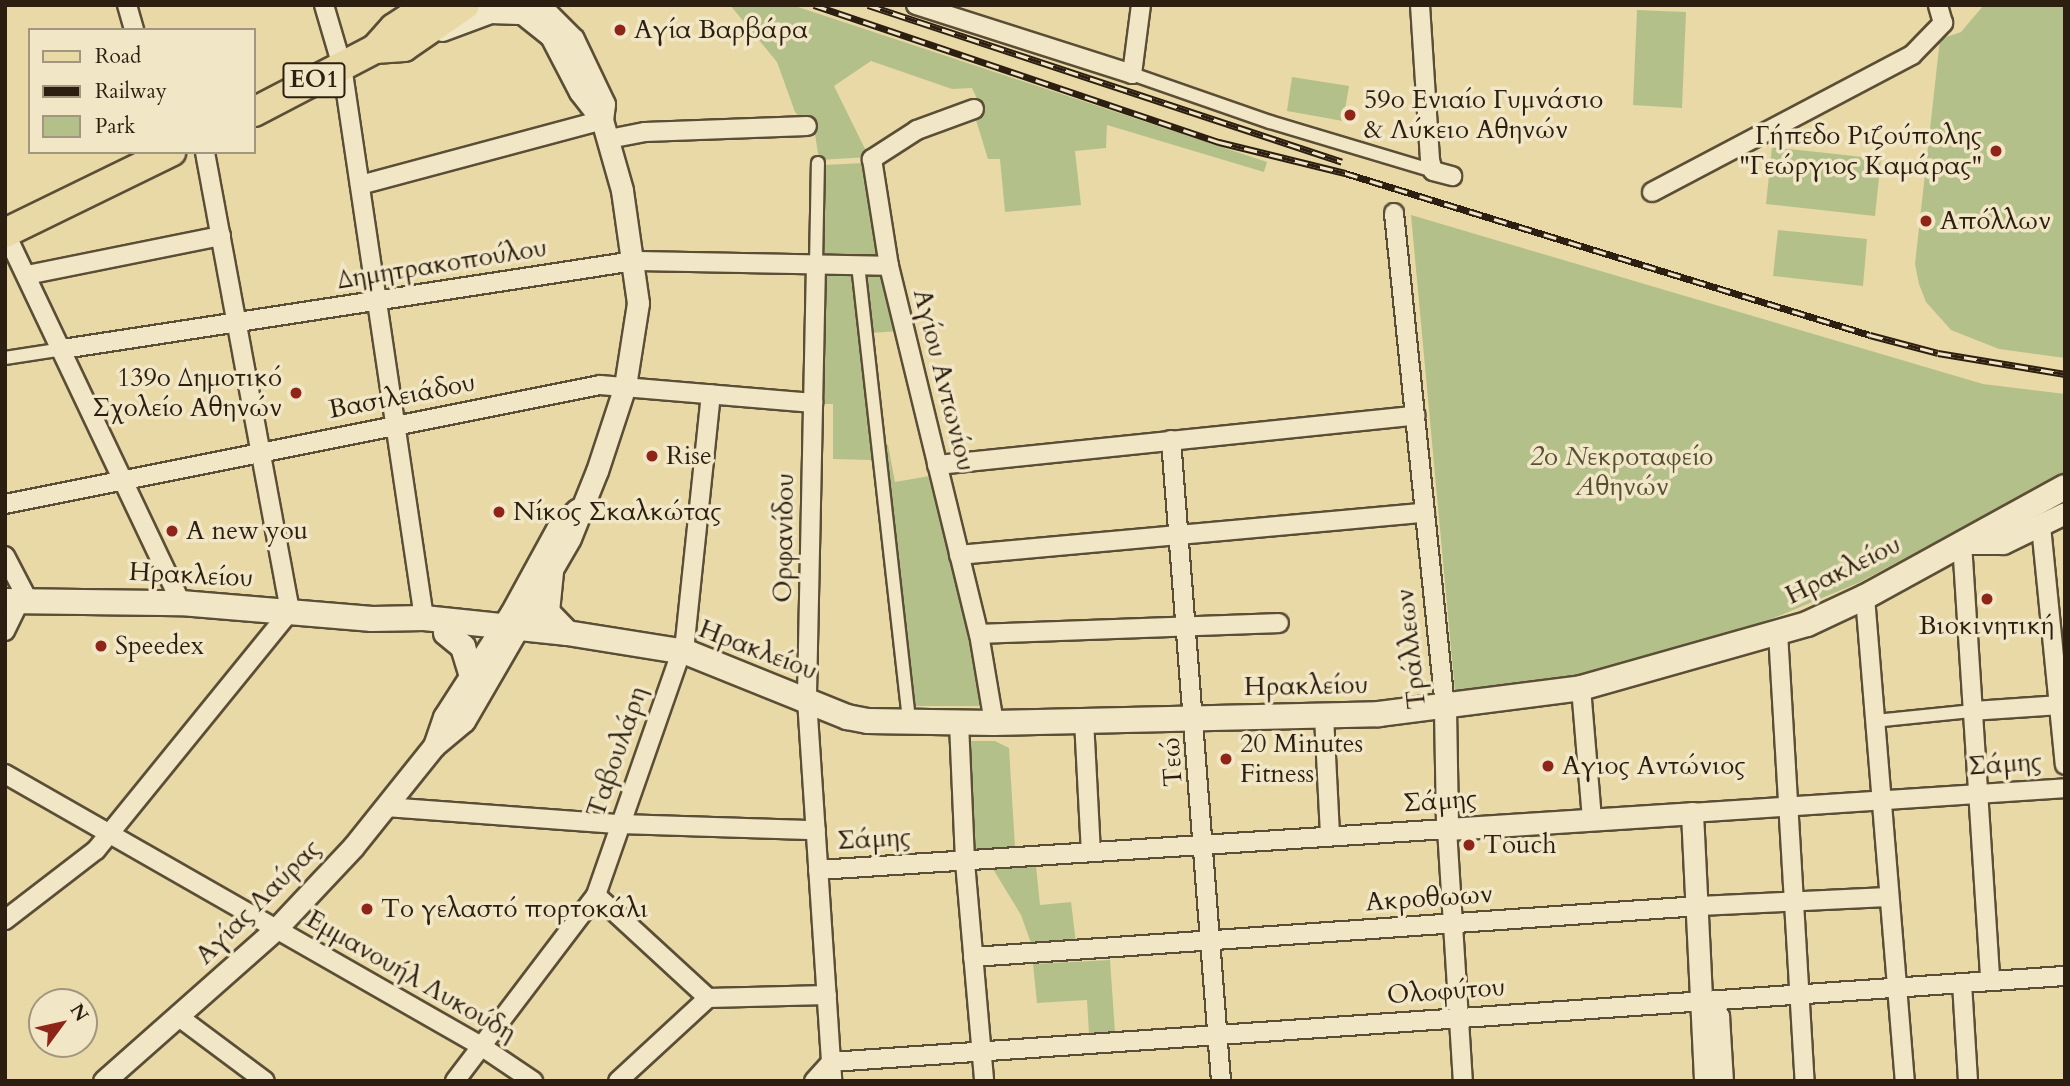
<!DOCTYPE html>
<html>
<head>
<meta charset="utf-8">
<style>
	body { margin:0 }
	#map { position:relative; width:2070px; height:1086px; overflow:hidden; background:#e9d9a7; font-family:Cardo,serif }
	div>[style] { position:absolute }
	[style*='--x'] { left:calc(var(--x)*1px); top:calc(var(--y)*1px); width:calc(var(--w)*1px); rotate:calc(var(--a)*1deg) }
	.green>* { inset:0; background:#b4c089 }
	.roads { filter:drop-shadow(2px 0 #5b4e36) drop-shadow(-2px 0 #5b4e36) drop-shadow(0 2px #5b4e36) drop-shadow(0 -2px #5b4e36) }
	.pedestrian>* { height:12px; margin:-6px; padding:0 6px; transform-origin:6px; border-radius:6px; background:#f1e6c6 }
	.minor>* { height:18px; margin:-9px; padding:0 9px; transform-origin:9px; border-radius:9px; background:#f1e6c6 }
	.tertiary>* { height:21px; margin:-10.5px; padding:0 10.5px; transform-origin:10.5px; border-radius:10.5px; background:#f1e6c6 }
	.secondary>* { height:24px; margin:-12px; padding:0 12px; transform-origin:12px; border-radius:12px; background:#f1e6c6 }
	.primary>* { height:28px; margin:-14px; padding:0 14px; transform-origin:14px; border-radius:14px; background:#e9d9a7 }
	.rail>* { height:7px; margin-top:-3.5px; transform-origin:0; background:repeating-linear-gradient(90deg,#f1e6c6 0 13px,#2c1f11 0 26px); box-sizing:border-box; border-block:2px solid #2c1f11 }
	.dots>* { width:19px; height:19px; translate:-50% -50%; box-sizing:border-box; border:4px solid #f1e6c6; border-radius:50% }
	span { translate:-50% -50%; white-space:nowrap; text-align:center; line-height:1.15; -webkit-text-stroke:7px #f1e6c6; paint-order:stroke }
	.shield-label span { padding:2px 5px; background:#f1e6c6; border:2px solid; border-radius:5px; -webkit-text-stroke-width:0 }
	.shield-label { font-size:24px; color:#2c1f11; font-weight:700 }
	.poi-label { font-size:26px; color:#2c1f11 }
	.left { translate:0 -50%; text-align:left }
	.right { translate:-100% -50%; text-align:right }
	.street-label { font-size:26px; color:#2c1f11 }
	.park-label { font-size:26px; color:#554f35; font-style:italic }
	.frame { position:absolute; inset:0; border:7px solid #2c1f11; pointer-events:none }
	.legend { position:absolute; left:28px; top:28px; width:228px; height:126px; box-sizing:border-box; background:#f1e6c6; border:2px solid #a2967e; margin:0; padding:9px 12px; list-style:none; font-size:21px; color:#2c1f11 }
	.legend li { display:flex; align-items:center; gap:14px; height:35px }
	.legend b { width:35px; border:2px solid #a2967e }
	.north { position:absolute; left:28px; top:988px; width:70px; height:70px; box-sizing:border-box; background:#f1e6c6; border:2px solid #a2967e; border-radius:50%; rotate:57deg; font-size:19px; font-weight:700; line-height:28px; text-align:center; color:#2c1f11 }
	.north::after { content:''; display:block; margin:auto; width:24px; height:32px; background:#8f2418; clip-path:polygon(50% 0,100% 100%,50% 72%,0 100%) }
</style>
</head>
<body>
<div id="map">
	<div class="green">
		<i style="clip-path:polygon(730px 5px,792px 5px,1267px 162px,1264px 172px,1107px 125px,1106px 148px,1075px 151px,1081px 205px,1005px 212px,1000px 159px,988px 159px,975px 117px,984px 114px,972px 88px,952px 89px,871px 61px,834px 86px,869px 157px,819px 160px,815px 134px,795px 112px,777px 62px)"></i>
		<i style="clip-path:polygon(1984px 5px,2065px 5px,2065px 358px,1999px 349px,1951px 330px,1926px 302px,1919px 284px,1915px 264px,1940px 39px,1961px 32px)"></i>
		<i style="clip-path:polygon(1637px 10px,1686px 12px,1682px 108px,1633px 105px)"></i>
		<i style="clip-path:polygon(1292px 77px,1349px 86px,1343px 121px,1287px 111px)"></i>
		<i style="clip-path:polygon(1772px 147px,1881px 159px,1875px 216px,1766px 204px)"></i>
		<i style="clip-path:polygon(864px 163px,886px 256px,822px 257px,823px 165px)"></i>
		<i style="clip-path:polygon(1411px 215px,1983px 384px,2065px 394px,2065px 473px,1858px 583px,1759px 624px,1577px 680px,1455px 691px)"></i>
		<i style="clip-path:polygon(1778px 230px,1867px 239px,1863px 286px,1773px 276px)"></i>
		<i style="clip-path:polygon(823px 274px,886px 276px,899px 331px,871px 333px,883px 446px,888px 445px,895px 482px,935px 475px,985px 702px,978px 706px,917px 706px,905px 699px,874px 465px,871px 460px,833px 459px,833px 404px,821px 404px)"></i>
		<i style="clip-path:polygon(969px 741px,995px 741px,1009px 748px,1015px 847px,975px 849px)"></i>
		<i style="clip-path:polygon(1036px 866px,1040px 905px,1071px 902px,1076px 943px,1032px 946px,1021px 915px,993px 869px)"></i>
		<i style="clip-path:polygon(1110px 960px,1115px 1032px,1089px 1034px,1087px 1000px,1037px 1003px,1033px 964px)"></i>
	</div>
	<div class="roads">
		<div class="pedestrian">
			<i style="--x:1132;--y:74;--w:146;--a:19.2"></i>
			<i style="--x:1270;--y:122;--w:170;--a:16.7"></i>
			<i style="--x:816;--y:264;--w:101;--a:-88.9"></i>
			<i style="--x:858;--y:265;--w:461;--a:83.6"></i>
			<i style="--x:5;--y:358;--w:59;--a:-8.8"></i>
			<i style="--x:1874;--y:721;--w:99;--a:-5.8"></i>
		</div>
		<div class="minor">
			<i style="--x:127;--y:5;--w:26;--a:74"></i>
			<i style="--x:324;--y:5;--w:64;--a:73.6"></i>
			<i style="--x:342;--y:66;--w:558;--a:81.55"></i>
			<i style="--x:916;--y:5;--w:227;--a:17.7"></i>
			<i style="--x:1132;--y:74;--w:70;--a:-82.6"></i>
			<i style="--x:1420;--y:5;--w:155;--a:86.3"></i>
			<i style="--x:1430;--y:160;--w:11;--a:75"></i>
			<i style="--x:1433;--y:171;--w:20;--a:15"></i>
			<i style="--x:974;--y:109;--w:61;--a:159.8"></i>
			<i style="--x:917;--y:130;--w:54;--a:147.2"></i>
			<i style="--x:872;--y:159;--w:108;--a:81"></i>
			<i style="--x:889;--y:266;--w:379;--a:76.3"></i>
			<i style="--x:979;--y:634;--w:90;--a:80.4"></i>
			<i style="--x:609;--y:139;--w:37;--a:-11"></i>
			<i style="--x:645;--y:132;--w:162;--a:-2.1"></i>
			<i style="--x:360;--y:185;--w:251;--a:-15"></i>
			<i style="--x:1652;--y:192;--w:294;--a:-27.8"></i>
			<i style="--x:1912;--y:55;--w:45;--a:-45.9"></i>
			<i style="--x:1943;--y:23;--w:19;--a:-106"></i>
			<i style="--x:1394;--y:213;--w:499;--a:84.1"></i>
			<i style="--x:5;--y:232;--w:411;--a:64.6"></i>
			<i style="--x:816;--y:264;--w:436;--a:91.2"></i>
			<i style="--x:807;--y:700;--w:382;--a:86.2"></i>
			<i style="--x:27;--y:275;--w:198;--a:-11.4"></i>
			<i style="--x:63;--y:349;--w:578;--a:-8.76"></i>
			<i style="--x:634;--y:261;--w:255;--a:1.1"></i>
			<i style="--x:1171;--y:440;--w:643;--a:85.54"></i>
			<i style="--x:937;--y:465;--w:481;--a:-5.9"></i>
			<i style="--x:5;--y:504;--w:607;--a:-11.31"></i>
			<i style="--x:600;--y:385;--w:214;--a:4.8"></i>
			<i style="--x:2041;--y:526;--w:240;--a:84.3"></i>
			<i style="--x:1962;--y:543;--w:439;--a:86.3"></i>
			<i style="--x:959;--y:555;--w:468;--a:-5.2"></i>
			<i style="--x:5;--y:556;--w:50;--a:62.4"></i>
			<i style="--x:1865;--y:597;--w:486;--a:85.3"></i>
			<i style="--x:5;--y:631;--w:34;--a:-64"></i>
			<i style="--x:1778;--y:633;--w:449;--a:86.6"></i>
			<i style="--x:979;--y:634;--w:300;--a:-2.1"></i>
			<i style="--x:1581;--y:688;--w:131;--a:85.2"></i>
			<i style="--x:1972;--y:711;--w:87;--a:-3.9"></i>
			<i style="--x:1324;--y:716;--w:120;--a:87.1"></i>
			<i style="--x:1084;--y:720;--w:132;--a:87"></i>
			<i style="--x:959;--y:723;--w:139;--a:87.5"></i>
			<i style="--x:965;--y:862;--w:220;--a:85"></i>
			<i style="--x:5;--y:774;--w:548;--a:29.74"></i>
			<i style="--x:481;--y:1046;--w:63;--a:33.9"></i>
			<i style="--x:386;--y:807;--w:235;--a:4.2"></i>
			<i style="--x:620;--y:824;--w:196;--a:1.8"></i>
			<i style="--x:1692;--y:813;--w:374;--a:-3.8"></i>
			<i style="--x:818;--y:870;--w:630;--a:-3.73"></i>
			<i style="--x:1447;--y:829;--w:253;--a:86.4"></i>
			<i style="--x:596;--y:895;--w:152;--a:42.6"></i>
			<i style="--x:708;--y:998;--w:119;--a:-1.4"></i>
			<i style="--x:5;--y:920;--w:115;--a:-37.6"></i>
			<i style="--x:96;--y:850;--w:308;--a:-50.9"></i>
			<i style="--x:290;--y:611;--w:467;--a:-100.5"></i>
			<i style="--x:973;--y:957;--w:727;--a:-4.02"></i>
			<i style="--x:1698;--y:906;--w:191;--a:-2.7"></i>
			<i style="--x:1962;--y:983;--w:98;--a:86.5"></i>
			<i style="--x:179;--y:1017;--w:107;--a:36.7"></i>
			<i style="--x:455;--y:1081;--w:233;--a:-52.8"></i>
			<i style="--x:596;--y:895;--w:269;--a:-70.7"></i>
			<i style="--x:685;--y:641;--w:248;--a:-84"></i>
			<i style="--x:618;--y:1081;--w:122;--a:-42.7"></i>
			<i style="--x:814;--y:1081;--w:25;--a:-48"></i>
			<i style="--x:831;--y:1062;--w:1237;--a:-3.99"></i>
		</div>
		<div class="tertiary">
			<i style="--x:539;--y:5;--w:48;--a:45"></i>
			<i style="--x:573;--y:39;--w:72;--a:64.5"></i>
			<i style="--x:604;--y:104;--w:16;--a:97"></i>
			<i style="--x:442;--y:30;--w:51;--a:-20.6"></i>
			<i style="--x:490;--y:12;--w:35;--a:2"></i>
			<i style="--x:1962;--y:543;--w:41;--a:0"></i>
			<i style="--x:2003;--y:543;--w:69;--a:-25.8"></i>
			<i style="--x:1445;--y:709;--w:120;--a:89"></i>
			<i style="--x:1447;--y:829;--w:246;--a:-3.7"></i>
			<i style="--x:1692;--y:813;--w:268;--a:87.2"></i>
			<i style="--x:434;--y:746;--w:31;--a:-71"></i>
			<i style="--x:444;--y:717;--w:124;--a:-57.2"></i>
			<i style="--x:511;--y:613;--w:96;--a:-61.3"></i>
			<i style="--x:557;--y:529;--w:28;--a:-44"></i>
			<i style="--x:1704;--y:1001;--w:21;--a:47"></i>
			<i style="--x:1718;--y:1016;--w:65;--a:86.5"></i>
			<i style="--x:104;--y:1081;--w:230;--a:-41.5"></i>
			<i style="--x:276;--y:929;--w:112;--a:-46.8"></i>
			<i style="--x:353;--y:847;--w:129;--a:-51.3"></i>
			<i style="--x:434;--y:746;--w:39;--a:-40"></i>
			<i style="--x:464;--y:721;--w:211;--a:-59.9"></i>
			<i style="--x:570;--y:538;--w:72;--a:-68.1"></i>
			<i style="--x:597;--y:471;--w:89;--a:-71.8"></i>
			<i style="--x:625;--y:386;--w:84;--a:-81.1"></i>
			<i style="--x:638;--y:303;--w:114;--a:-98.1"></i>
			<i style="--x:622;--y:190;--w:73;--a:-105.9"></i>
			<i style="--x:602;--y:120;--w:36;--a:-128"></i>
			<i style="--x:580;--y:92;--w:63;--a:-117.4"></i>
			<i style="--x:551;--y:36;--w:50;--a:-141.5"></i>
		</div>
		<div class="secondary">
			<i style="--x:551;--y:572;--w:40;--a:95.7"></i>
			<i style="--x:547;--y:612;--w:29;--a:46"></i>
			<i style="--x:5;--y:601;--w:176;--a:0.7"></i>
			<i style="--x:181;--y:603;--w:192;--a:4.8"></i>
			<i style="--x:372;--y:619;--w:52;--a:-1.1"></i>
			<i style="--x:424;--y:618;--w:144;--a:6"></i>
			<i style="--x:567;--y:633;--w:121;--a:9.1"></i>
			<i style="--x:686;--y:652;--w:174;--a:22"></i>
			<i style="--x:847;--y:717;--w:21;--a:11"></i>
			<i style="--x:868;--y:721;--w:126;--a:0.9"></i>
			<i style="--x:994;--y:723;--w:385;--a:-1.3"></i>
			<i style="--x:1379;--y:714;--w:204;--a:-7.3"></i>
			<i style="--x:1581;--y:688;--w:235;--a:-15.8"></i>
			<i style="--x:1807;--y:624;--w:64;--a:-25"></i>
			<i style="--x:1865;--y:597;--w:228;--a:-28.8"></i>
			<i style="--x:446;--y:633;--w:22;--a:39"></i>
			<i style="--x:463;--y:647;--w:28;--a:73"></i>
		</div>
		<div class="primary">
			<i style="--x:375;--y:49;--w:28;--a:-48"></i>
			<i style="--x:394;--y:28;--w:42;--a:-33.3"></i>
			<i style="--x:254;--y:112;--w:136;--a:-27.5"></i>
			<i style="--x:375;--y:49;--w:29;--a:-4"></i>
			<i style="--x:404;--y:47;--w:74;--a:-34.5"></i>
			<i style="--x:5;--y:233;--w:185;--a:-26"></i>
		</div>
	</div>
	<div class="rail">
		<i style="--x:814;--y:5;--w:428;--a:18.7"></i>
		<i style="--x:1219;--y:142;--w:130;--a:13.8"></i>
		<i style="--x:1345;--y:173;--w:549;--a:17.15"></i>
		<i style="--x:1870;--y:335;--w:70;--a:14.8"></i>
		<i style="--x:1938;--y:353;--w:129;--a:9.4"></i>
		<i style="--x:868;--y:5;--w:499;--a:18.3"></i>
	</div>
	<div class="dots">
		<i style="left:620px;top:30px;background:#8f2418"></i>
		<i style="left:1350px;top:115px;background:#8f2418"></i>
		<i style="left:1996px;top:151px;background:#8f2418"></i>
		<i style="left:1926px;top:221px;background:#8f2418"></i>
		<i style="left:296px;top:393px;background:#8f2418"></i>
		<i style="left:652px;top:456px;background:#8f2418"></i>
		<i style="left:499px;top:512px;background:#8f2418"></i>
		<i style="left:172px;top:531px;background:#8f2418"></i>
		<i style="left:1987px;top:599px;background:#8f2418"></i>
		<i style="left:101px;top:646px;background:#8f2418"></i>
		<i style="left:1226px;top:759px;background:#8f2418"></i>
		<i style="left:1548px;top:766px;background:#8f2418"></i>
		<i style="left:1469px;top:845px;background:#8f2418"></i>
		<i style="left:367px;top:909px;background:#8f2418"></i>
	</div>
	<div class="shield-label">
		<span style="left:314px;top:80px">ΕΟ1</span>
	</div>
	<div class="poi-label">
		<span class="left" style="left:634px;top:30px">Αγία Βαρβάρα</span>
		<span class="left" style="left:1364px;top:115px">59ο Ενιαίο Γυμνάσιο<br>&amp; Λύκειο Αθηνών</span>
		<span class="right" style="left:1982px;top:151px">Γήπεδο Ριζούπολης<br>"Γεώργιος Καμάρας"</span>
		<span class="left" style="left:1940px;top:221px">Απόλλων</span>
		<span class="right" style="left:282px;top:393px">139ο Δημοτικό<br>Σχολείο Αθηνών</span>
		<span class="left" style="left:666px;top:456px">Rise</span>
		<span class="left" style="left:513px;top:512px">Νίκος Σκαλκώτας</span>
		<span class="left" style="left:186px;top:531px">A new you</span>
		<span style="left:1987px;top:626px">Βιοκινητική</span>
		<span class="left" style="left:115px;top:646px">Speedex</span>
		<span class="left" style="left:1240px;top:759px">20 Μinutes<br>Fitness</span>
		<span class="left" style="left:1562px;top:766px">Αγιος Αντώνιος</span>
		<span class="left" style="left:1483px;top:845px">Touch</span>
		<span class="left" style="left:381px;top:909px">Το γελαστό πορτοκάλι</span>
	</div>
	<div class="street-label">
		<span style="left:442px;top:264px;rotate:-9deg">Δημητρακοπούλου</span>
		<span style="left:944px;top:380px;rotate:76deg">Αγίου Αντωνίου</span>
		<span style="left:402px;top:396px;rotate:-11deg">Βασιλειάδου</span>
		<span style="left:784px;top:538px;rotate:-89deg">Ορφανίδου</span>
		<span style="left:1843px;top:570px;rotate:-26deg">Ηρακλείου</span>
		<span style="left:191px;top:575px;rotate:3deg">Ηρακλείου</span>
		<span style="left:1411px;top:649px;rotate:-96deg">Τράλλεων</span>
		<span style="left:758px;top:650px;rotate:21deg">Ηρακλείου</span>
		<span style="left:1306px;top:686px;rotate:-1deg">Ηρακλείου</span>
		<span style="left:617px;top:752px;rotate:-71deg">Ταβουλάρη</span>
		<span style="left:1172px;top:762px;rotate:-94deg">Τεώ</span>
		<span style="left:2005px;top:764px;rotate:-4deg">Σάμης</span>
		<span style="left:1440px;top:801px;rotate:-4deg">Σάμης</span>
		<span style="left:874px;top:839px;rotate:-3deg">Σάμης</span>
		<span style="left:1429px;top:898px;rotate:-4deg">Ακροθωων</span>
		<span style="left:258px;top:902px;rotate:-45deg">Αγίας Λαύρας</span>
		<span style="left:411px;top:976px;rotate:30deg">Εμμανουήλ Λυκούδη</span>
		<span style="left:1446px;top:991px;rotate:-4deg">Ολοφύτου</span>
	</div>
	<div class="park-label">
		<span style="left:1622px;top:472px">2ο Νεκροταφείο<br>Αθηνών</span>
	</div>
	<div class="frame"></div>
	<ul class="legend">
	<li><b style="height:9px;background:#e9d9a7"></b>Road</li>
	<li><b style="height:9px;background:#2c1f11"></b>Railway</li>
	<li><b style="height:19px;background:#b4c089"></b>Park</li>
	</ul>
	<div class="north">N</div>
</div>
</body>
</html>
